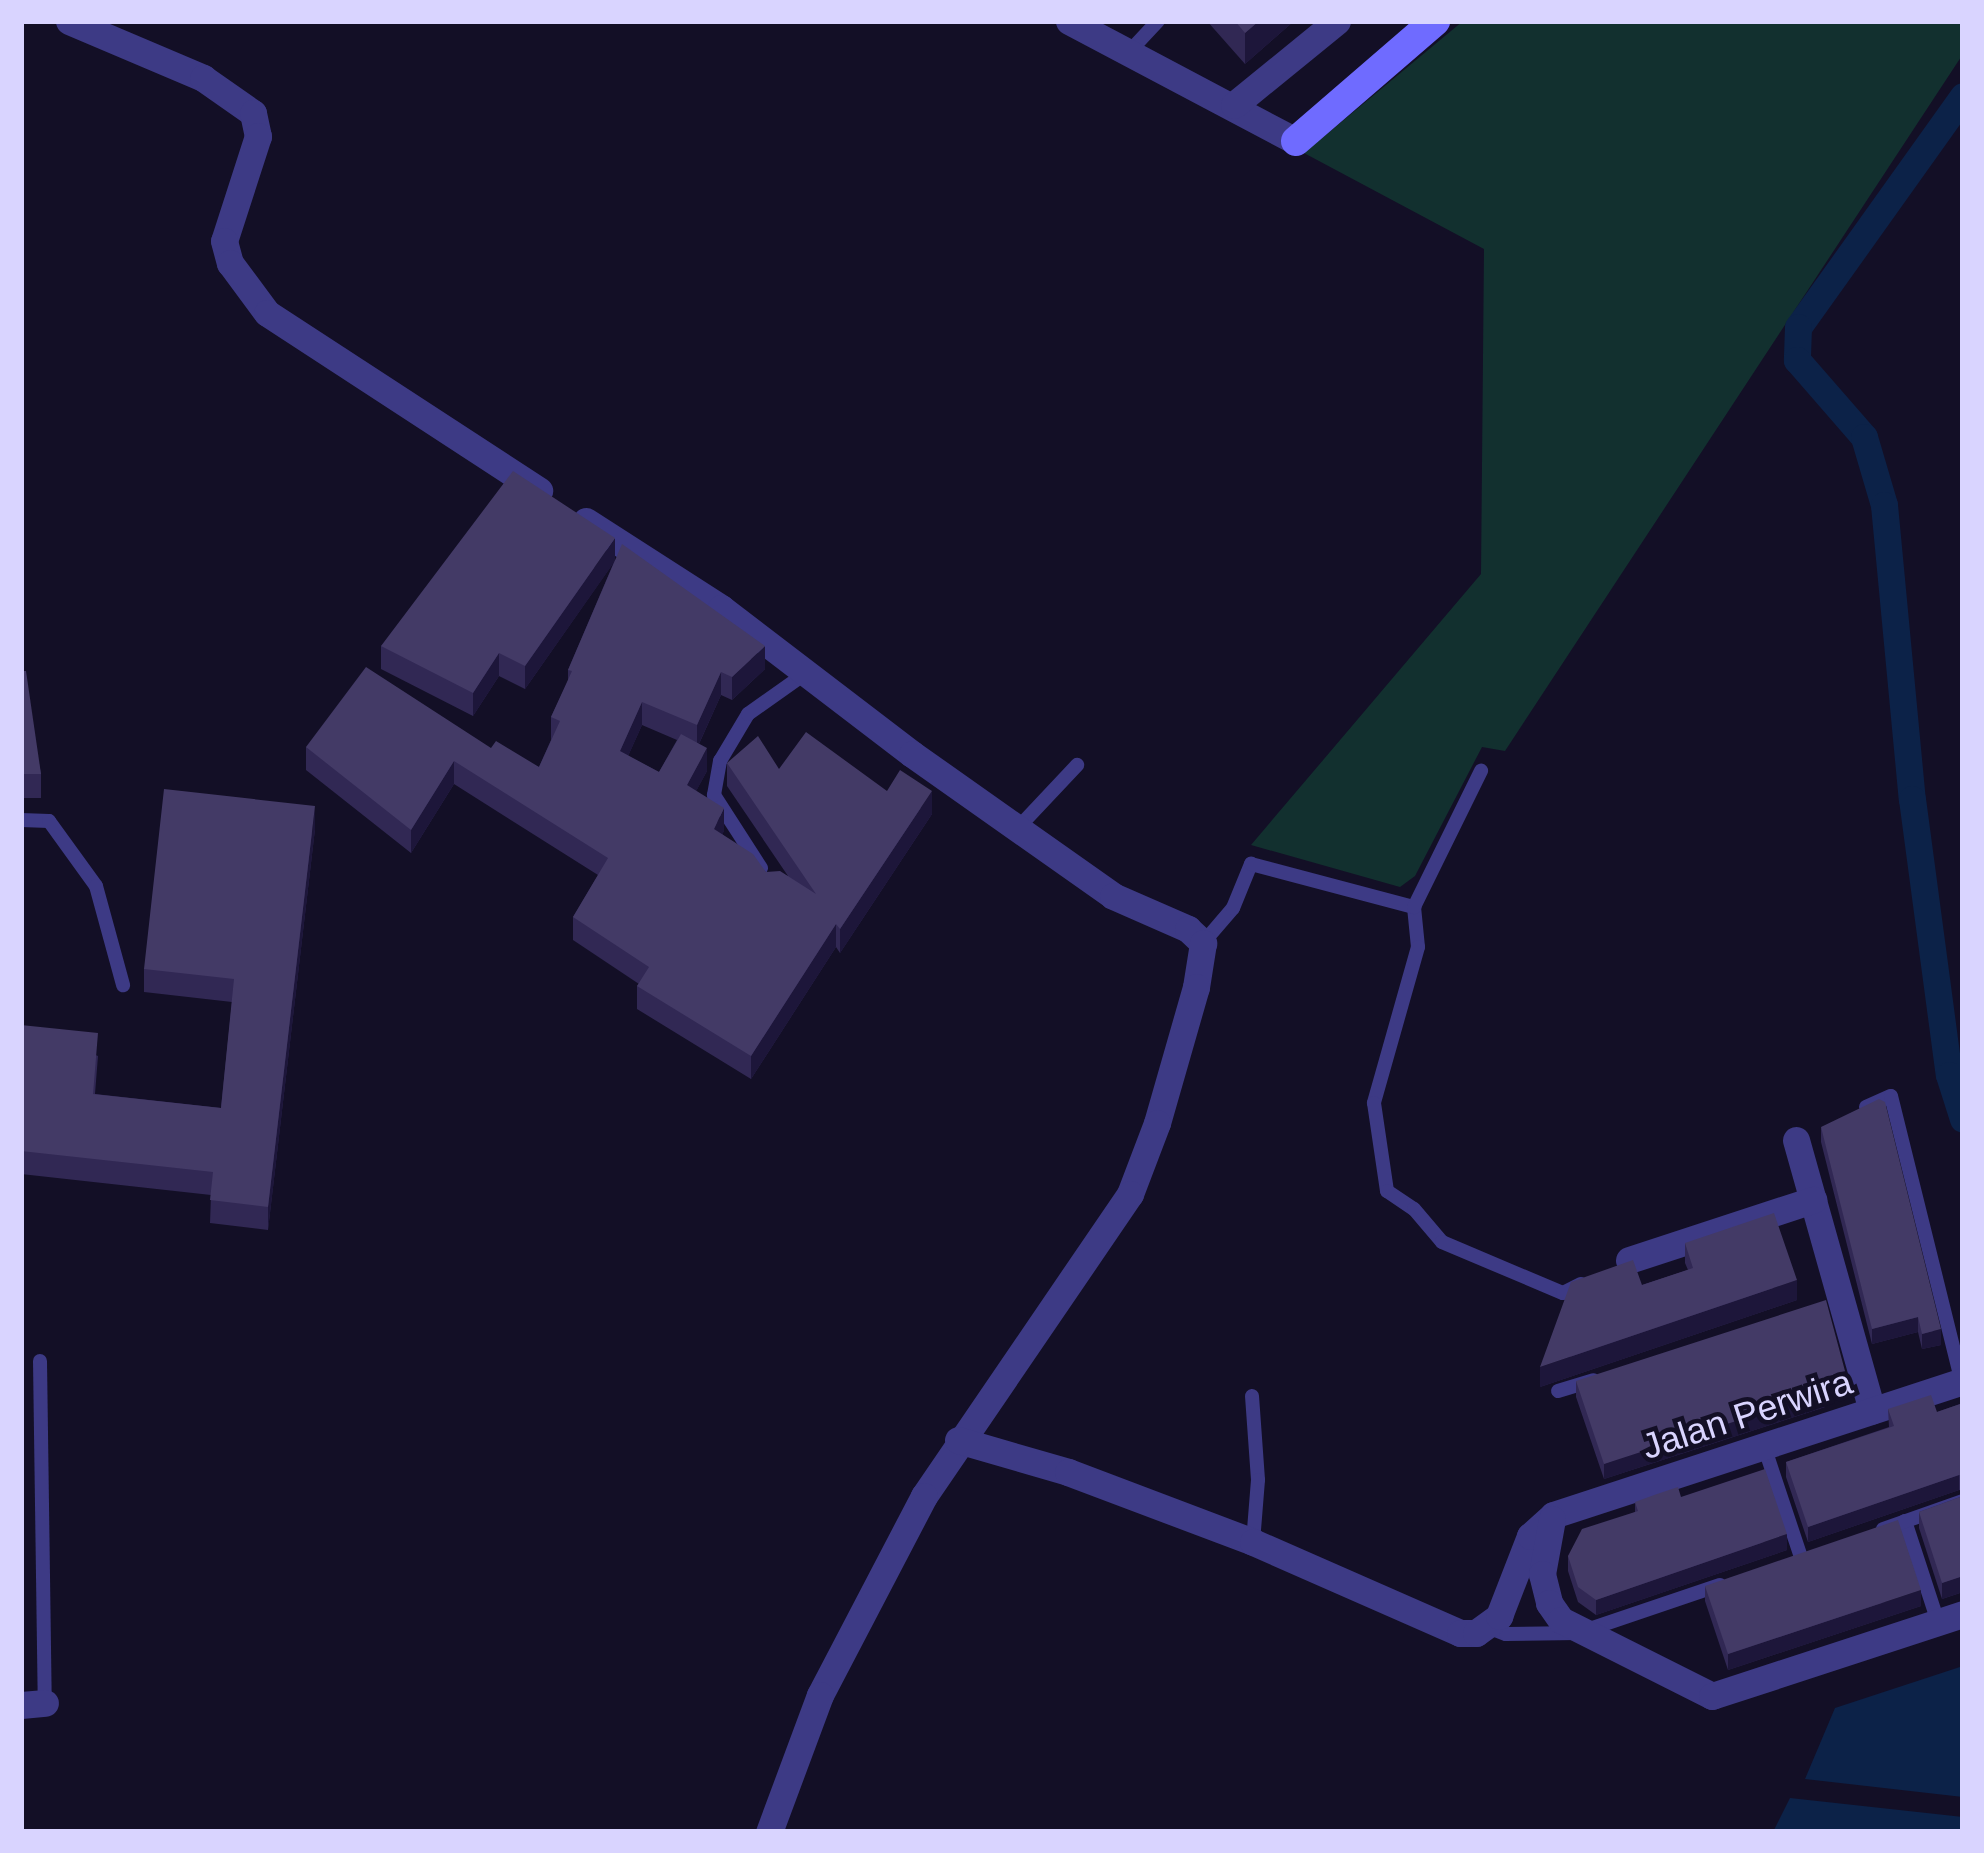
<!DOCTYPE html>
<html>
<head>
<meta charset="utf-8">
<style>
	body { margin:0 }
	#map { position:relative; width:1984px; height:1853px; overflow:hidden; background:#130f26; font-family:Helvetica,sans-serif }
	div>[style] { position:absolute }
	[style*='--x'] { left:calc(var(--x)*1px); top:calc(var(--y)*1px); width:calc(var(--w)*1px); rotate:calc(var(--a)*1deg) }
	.green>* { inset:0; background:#12302f }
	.water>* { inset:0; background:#0c2248 }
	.canal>* { height:27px; margin:-13.5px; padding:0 13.5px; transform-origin:13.5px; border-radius:13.5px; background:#0c2248 }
	.lane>* { height:14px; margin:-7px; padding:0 7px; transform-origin:7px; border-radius:7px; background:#3d3a85 }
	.street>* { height:27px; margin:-13.5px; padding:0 13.5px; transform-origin:13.5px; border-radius:13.5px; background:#3d3a85 }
	.secondary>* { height:30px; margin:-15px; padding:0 15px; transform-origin:15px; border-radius:15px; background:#6f6bff }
	.wall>* { inset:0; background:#312854 }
	.shaded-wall>* { inset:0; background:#1d163a }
	.building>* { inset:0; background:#433a66 }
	span { translate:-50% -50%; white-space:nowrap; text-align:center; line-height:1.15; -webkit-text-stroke:9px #130f26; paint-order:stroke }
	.street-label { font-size:36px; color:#d9d4ff }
	.frame { position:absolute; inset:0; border:24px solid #d9d4ff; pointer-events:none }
</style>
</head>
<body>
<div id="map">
	<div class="green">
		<i style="clip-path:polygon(1463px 21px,1963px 21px,1963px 54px,1505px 751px,1482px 747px,1415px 876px,1400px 887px,1251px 845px,1481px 574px,1484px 249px,1304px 153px)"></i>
	</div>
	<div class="water">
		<i style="clip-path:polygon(1963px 1666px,1963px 1797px,1805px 1779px,1835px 1708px)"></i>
		<i style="clip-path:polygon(1790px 1798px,1963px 1817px,1963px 1832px,1773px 1832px)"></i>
	</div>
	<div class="canal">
		<i style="--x:1963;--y:96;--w:284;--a:125.5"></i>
		<i style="--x:1798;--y:327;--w:33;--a:92"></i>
		<i style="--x:1797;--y:360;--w:102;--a:49"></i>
		<i style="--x:1864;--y:437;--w:71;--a:73.6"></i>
		<i style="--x:1884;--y:505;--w:295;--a:84.6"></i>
		<i style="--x:1912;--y:799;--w:278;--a:82.4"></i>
		<i style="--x:1949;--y:1075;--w:46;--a:72.3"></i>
	</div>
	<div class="lane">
		<i style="--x:1129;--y:52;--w:42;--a:-46.9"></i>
		<i style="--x:21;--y:820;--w:28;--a:2"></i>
		<i style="--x:49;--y:821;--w:80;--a:54.1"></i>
		<i style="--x:96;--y:886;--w:103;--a:74.7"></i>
		<i style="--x:1017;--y:829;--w:88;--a:-46.8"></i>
		<i style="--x:761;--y:868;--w:87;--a:-122.8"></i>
		<i style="--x:714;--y:795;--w:35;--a:-80"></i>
		<i style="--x:720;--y:761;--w:55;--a:-59.2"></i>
		<i style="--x:748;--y:714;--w:71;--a:-35.3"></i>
		<i style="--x:1414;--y:907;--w:40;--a:84.3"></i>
		<i style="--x:1418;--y:947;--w:162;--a:105.8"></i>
		<i style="--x:1374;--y:1103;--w:89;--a:81.6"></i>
		<i style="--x:1387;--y:1191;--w:32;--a:34"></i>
		<i style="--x:1414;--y:1209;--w:43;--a:49.7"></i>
		<i style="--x:1442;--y:1242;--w:131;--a:22.9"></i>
		<i style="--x:1563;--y:1293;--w:20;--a:-27"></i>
		<i style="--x:1203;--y:943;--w:46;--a:-49.4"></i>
		<i style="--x:1233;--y:908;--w:48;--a:-67.8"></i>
		<i style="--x:1251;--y:864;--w:169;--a:14.8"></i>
		<i style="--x:1414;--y:907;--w:152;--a:-63.8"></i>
		<i style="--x:1866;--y:1107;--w:27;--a:-24"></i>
		<i style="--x:1891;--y:1096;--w:295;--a:76.1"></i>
		<i style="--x:40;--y:1361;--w:342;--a:89.2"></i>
		<i style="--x:1558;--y:1391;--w:37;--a:-17"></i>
		<i style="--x:1252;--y:1396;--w:84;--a:85.9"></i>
		<i style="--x:1258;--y:1480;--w:62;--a:94.6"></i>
		<i style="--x:1764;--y:1446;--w:117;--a:71.6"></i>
		<i style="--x:1905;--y:1521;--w:106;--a:71.9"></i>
		<i style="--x:1883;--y:1529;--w:85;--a:-19.3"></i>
		<i style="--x:1490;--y:1628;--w:17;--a:21"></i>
		<i style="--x:1506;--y:1634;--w:72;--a:-0.8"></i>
		<i style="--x:1578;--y:1633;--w:150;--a:-18.7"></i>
	</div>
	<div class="street">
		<i style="--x:69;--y:21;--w:146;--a:23"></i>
		<i style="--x:203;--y:78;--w:61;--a:35"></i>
		<i style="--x:253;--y:113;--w:24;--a:78"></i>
		<i style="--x:258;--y:136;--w:110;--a:107.9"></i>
		<i style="--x:224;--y:241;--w:23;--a:75"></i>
		<i style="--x:230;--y:263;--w:62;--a:53.5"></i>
		<i style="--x:267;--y:313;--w:325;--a:33.1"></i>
		<i style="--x:1069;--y:21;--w:257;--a:27.9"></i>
		<i style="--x:1234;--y:105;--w:133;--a:-39.2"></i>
		<i style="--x:586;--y:521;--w:161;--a:32.8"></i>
		<i style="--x:721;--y:608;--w:240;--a:37.4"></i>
		<i style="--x:912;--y:754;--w:246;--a:35.2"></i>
		<i style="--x:1113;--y:896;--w:82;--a:23.7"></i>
		<i style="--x:1188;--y:929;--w:21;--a:43"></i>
		<i style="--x:1203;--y:943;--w:45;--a:99"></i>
		<i style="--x:1196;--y:987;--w:141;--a:106"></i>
		<i style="--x:1157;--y:1123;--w:76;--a:110.8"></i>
		<i style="--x:1130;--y:1194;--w:366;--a:124.3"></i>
		<i style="--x:924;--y:1496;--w:225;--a:117.6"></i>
		<i style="--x:820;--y:1695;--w:146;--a:110.4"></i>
		<i style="--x:1796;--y:1140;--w:281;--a:74.3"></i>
		<i style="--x:1629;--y:1260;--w:194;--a:-18.1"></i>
		<i style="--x:958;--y:1440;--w:115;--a:16.2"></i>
		<i style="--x:1068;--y:1472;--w:198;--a:20.7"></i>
		<i style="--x:1253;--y:1542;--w:226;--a:23.7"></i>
		<i style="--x:1460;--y:1633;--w:16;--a:0"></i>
		<i style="--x:1476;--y:1633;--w:29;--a:-36"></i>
		<i style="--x:1499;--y:1616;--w:86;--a:-68.8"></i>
		<i style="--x:1530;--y:1536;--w:31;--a:-42"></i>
		<i style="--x:1553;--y:1515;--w:431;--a:-18.1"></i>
		<i style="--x:1552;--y:1519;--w:56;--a:100.3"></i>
		<i style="--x:1542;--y:1574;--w:30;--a:76"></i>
		<i style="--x:1549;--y:1603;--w:21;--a:55"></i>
		<i style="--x:1561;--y:1620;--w:169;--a:26.7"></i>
		<i style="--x:1712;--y:1696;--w:264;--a:-18.1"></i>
		<i style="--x:21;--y:1705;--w:24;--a:-5"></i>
	</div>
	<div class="secondary">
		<i style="--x:1296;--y:141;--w:184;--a:-40.8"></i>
	</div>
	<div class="wall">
		<i style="clip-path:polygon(1207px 21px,1294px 21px,1245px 64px)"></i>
		<i style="clip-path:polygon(evenodd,615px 560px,765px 669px,732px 700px,721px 695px,699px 744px,707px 771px,696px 791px,724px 831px,722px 834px,766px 872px,788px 876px,727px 786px,727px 763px,779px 769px,887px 791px,932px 814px,840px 953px,836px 947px,751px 1079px,637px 1009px,637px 986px,639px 984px,573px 940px,573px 917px,598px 875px,454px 784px,411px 853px,306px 770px,306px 747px,491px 748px,539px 767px,551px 740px,551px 717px,568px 681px,568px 670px,614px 562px,525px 689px,499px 676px,473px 716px,381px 669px,381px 646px,615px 560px,642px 725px,677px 740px,659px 772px,628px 756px,642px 725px)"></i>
		<i style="clip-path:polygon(21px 671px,41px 774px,41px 798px,21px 798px)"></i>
		<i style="clip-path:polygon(315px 829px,268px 1230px,210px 1223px,211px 1195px,21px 1174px,21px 1025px,98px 1056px,95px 1094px,221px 1108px,232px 1002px,144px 992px,144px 969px)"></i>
		<i style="clip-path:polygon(1821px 1127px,1941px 1345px,1922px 1349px,1918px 1332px,1872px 1344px,1821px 1142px)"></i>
		<i style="clip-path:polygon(1685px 1243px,1797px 1300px,1540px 1387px,1642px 1285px,1688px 1270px,1685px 1263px)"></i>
		<i style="clip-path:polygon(1576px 1381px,1845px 1386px,1825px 1393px,1825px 1407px,1604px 1479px,1576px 1397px)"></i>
		<i style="clip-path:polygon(1963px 1403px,1963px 1491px,1959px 1490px,1808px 1542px,1786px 1477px,1786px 1462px,1889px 1427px,1888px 1409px,1937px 1412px)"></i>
		<i style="clip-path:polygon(1963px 1496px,1963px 1592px,1942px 1599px,1919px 1528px,1919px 1512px)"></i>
		<i style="clip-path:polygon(1635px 1502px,1787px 1550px,1596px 1615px,1578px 1602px,1568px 1571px,1568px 1556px,1635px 1512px)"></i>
		<i style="clip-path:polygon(1705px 1586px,1921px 1606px,1728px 1670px,1705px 1601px)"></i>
	</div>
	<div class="shaded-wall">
		<i style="clip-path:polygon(1259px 21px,1294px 21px,1245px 64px,1245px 33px)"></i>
		<i style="clip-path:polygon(615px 538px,615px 561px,525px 689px,525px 666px)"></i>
		<i style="clip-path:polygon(765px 646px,765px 669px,732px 700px,732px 677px)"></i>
		<i style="clip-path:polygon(499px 653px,499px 676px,473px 716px,473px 693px)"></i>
		<i style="clip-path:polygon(721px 672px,721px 695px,697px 748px,697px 725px)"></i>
		<i style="clip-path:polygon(642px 702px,642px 725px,620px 774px,620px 751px)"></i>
		<i style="clip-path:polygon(707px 748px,707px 771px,687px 808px,687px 785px)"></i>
		<i style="clip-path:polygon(454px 761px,454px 784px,411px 853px,411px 830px)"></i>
		<i style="clip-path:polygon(932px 791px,932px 814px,840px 953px,840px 929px)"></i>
		<i style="clip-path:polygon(315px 806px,315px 829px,268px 1230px,268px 1207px)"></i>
		<i style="clip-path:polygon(724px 808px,724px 831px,714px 852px,714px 829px)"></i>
		<i style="clip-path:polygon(836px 924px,836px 947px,751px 1079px,751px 1056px)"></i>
		<i style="clip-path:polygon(1797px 1280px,1797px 1300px,1540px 1387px,1540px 1367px)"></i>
		<i style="clip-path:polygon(1918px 1317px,1918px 1332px,1872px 1344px,1872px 1329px)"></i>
		<i style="clip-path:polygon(1941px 1329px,1941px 1345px,1922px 1349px,1922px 1334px)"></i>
		<i style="clip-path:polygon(1845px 1371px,1845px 1386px,1825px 1393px,1825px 1407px,1604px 1479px,1604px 1464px)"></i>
		<i style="clip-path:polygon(1959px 1475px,1959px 1490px,1808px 1542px,1808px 1527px)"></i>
		<i style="clip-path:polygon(1787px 1534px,1787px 1550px,1596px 1615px,1596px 1600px)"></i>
		<i style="clip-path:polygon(1963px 1576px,1963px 1592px,1942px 1599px,1942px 1583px)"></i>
		<i style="clip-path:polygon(1921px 1590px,1921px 1606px,1728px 1670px,1728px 1654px)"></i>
	</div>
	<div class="building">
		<i style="clip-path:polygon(1235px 21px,1259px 21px,1245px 33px)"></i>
		<i style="clip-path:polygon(513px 471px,615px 538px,525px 666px,499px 653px,473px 693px,381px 646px)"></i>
		<i style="clip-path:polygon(622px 544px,765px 646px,732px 677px,721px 672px,697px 725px,642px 702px,620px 751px,659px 772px,681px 734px,707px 748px,687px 785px,724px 808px,714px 829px,753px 854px,766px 872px,780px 871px,816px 894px,727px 763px,758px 736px,779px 769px,806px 732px,887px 791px,900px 770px,932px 791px,840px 929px,836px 924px,751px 1056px,637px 986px,649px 967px,573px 917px,608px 858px,454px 761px,411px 830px,306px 747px,366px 667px,491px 748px,496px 741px,539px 767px,560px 721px,551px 717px,572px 671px,568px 670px)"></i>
		<i style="clip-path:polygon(21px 671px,26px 671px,41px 774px,21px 774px)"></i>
		<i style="clip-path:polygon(164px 789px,315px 806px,268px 1207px,210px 1200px,213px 1172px,21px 1151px,21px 1025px,98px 1033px,93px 1094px,221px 1108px,234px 979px,144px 969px)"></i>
		<i style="clip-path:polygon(1879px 1099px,1885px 1102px,1941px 1329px,1922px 1334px,1918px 1317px,1872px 1329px,1821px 1127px)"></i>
		<i style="clip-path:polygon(1774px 1213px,1797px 1280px,1540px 1367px,1571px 1282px,1633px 1260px,1642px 1285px,1693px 1268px,1685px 1243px)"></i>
		<i style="clip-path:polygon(1826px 1300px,1845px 1371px,1821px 1379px,1825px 1392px,1604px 1464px,1576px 1381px)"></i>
		<i style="clip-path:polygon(1931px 1395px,1937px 1412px,1963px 1403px,1963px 1475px,1959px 1475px,1808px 1527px,1786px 1462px,1894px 1426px,1888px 1409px)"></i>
		<i style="clip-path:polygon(1765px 1469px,1787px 1534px,1596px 1600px,1578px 1587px,1568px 1556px,1582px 1529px,1638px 1511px,1635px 1502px,1657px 1494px,1678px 1487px,1681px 1497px)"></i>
		<i style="clip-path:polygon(1963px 1496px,1963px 1576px,1942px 1583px,1919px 1512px)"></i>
		<i style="clip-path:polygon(1898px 1520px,1921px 1590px,1728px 1654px,1705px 1586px)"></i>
	</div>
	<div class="street-label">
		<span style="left:1747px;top:1414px;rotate:-18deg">Jalan Perwira</span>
	</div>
	<div class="frame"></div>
</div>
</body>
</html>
